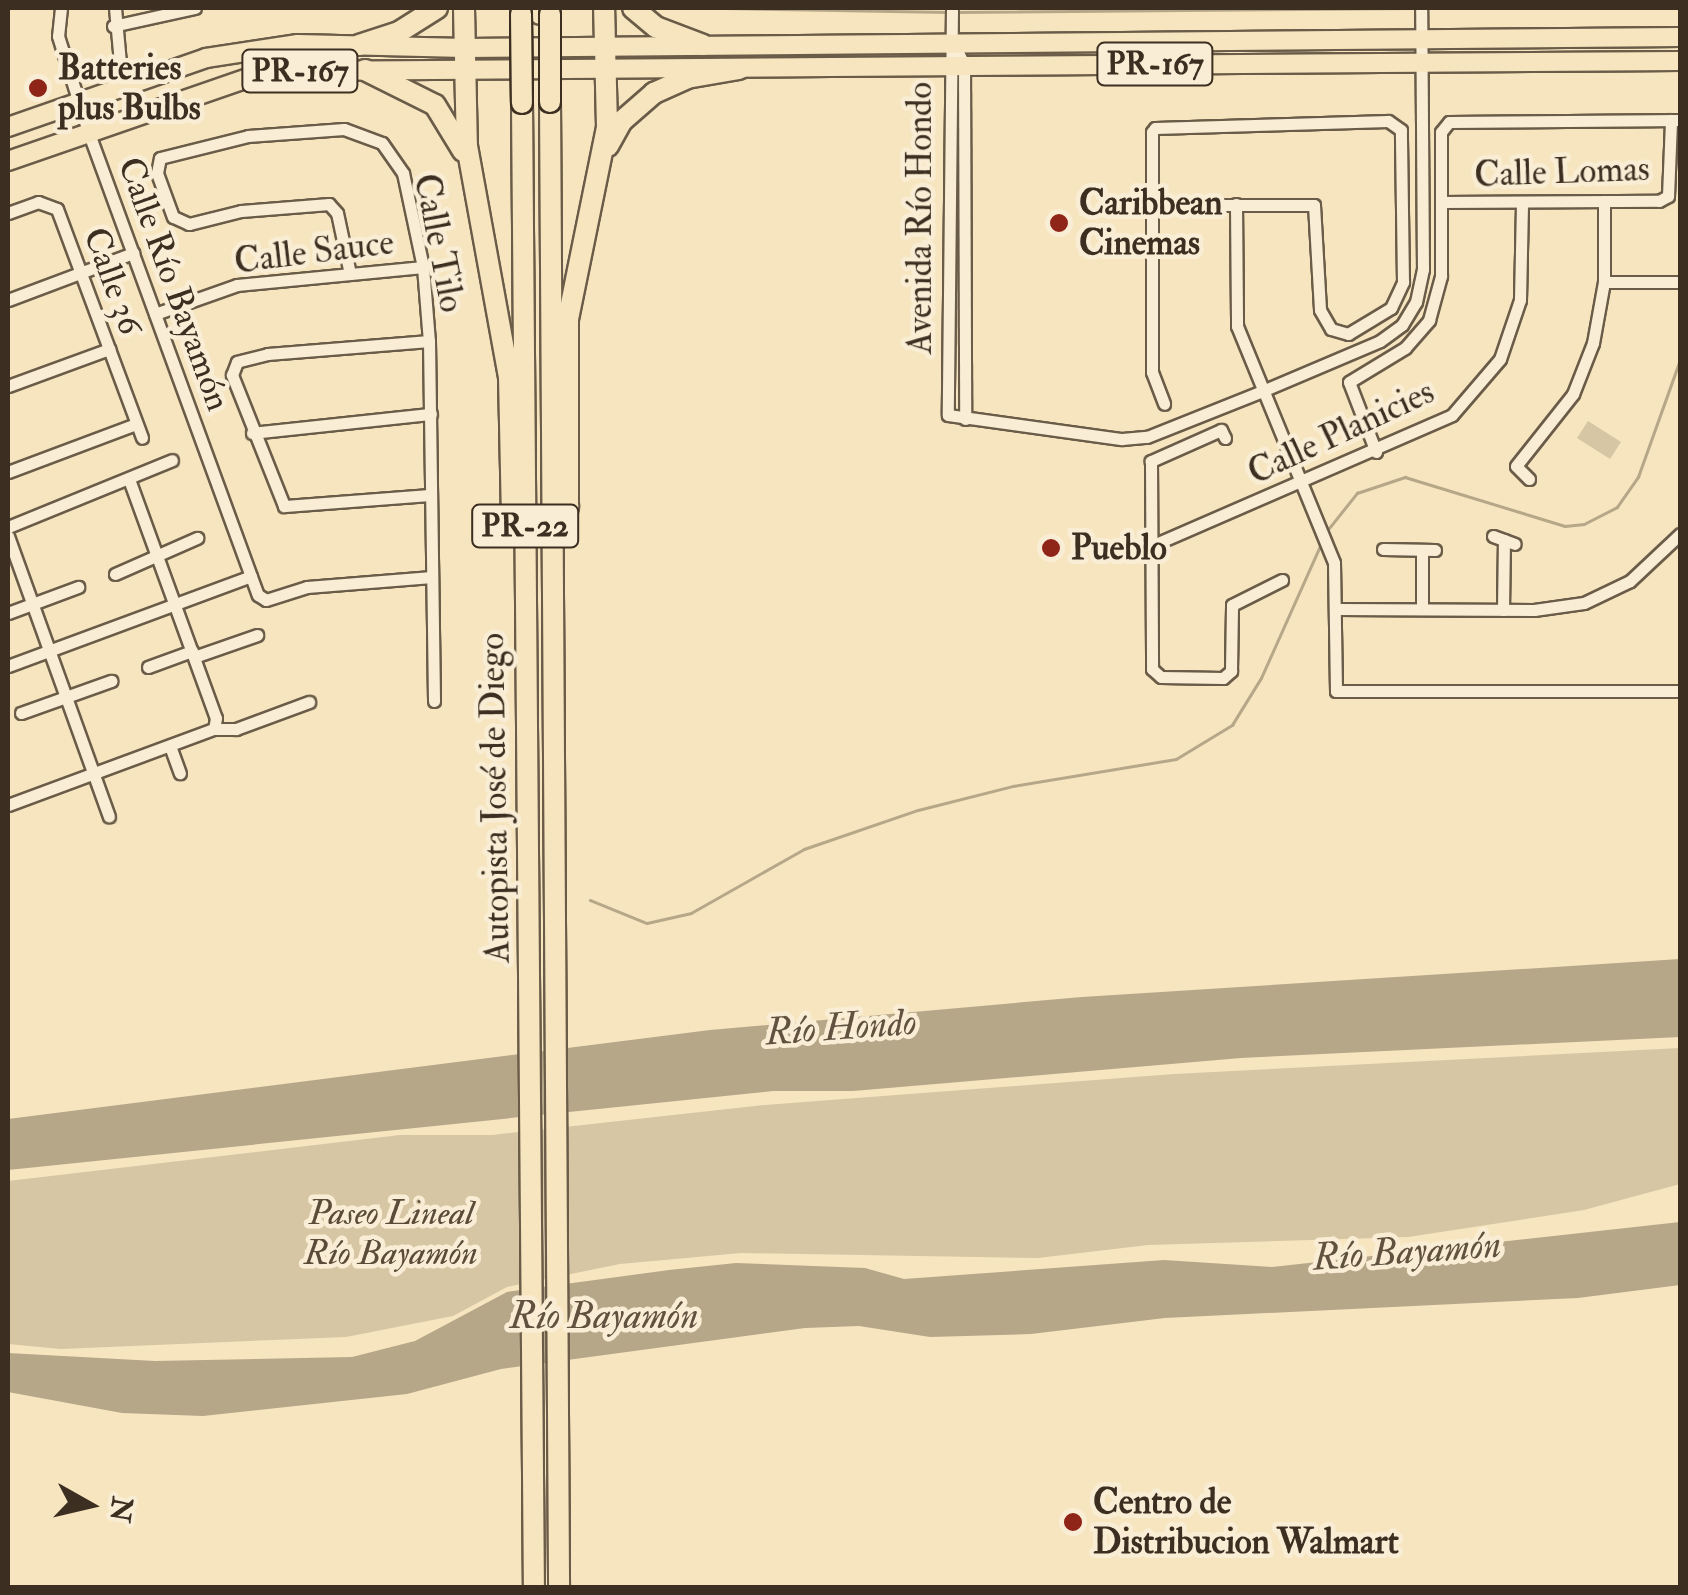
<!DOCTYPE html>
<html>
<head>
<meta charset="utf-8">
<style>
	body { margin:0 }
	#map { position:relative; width:1688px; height:1595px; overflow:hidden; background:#f6e5bf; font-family:"IM FELL Double Pica",serif }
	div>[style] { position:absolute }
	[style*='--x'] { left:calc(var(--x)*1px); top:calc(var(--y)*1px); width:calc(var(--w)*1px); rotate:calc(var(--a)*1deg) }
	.green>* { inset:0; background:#d6c6a4 }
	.water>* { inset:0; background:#b7a789 }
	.stream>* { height:2.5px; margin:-1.25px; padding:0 1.25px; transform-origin:1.25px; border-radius:1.25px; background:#b7a789 }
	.roads { filter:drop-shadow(2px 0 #6a5c48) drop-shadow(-2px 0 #6a5c48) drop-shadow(0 2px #6a5c48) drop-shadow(0 -2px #6a5c48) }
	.street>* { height:11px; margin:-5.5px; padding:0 5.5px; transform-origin:5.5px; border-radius:5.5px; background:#f9eed5 }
	.primary>* { height:18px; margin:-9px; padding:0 9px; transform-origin:9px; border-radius:9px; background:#f6e5bf }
	.highway>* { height:20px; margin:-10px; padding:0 10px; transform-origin:10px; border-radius:10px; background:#f6e5bf }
	.bridges { filter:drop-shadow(2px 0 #3c2e20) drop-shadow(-2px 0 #3c2e20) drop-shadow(0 2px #3c2e20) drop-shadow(0 -2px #3c2e20) }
	.highway-bridge>* { height:20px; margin:-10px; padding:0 10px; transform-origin:10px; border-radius:10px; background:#f6e5bf }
	.dots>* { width:28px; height:28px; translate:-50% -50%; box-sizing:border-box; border:5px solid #f9eed5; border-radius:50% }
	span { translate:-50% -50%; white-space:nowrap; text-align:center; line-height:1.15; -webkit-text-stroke:9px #f9eed5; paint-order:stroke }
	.shield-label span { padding:2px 8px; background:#f9eed5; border:2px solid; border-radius:8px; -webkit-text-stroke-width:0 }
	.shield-label { font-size:32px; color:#3c2e20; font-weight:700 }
	.poi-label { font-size:35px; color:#3c2e20; font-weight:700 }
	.left { translate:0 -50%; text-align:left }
	.street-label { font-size:35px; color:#3c2e20 }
	.park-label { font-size:35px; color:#5b4c3a; font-style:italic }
	.water-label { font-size:38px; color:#615240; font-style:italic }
	.frame { position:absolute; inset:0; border:10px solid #3c2e20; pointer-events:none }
	.north { position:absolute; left:40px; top:1455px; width:100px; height:100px; -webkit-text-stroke:8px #f9eed5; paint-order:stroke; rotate:98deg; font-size:28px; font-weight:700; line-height:40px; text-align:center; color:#3c2e20 }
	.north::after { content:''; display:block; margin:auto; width:35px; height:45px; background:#3c2e20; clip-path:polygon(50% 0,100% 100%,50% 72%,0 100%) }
</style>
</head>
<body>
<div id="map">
	<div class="green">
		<i style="clip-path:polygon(1588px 421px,1621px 442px,1610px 459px,1577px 438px)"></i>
		<i style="clip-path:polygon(1680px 1048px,1680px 1184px,1584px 1210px,1408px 1237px,1148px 1245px,1038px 1258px,741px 1253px,620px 1264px,507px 1287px,453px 1316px,346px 1337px,61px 1349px,8px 1344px,8px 1181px,400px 1135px,492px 1135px,765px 1105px,1174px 1074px)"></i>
	</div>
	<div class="water">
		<i style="clip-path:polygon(1680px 959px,1680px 1037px,1241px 1058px,853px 1091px,773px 1091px,8px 1170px,8px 1119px,710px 1030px,1082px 997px)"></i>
		<i style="clip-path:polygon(1680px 1222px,1680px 1285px,1578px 1298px,1165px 1318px,1031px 1334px,930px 1337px,859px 1326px,805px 1328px,501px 1369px,407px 1394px,203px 1416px,122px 1413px,8px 1392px,8px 1353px,155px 1361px,352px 1357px,415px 1341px,507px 1292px,669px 1270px,736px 1263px,865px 1268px,904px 1279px,1164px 1260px,1272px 1267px)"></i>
	</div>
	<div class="stream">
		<i style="--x:724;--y:8;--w:224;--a:1"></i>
		<i style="--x:956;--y:12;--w:459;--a:-0.5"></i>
		<i style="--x:1326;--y:532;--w:50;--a:-51.5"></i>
		<i style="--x:1357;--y:493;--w:51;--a:-18.4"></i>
		<i style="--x:1405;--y:477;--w:167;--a:17"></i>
		<i style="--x:1565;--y:526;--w:19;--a:-6"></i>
		<i style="--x:1584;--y:524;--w:37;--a:-27"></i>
		<i style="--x:1617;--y:507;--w:37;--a:-55"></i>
		<i style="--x:1638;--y:477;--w:124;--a:-70.3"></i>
		<i style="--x:590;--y:900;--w:61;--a:22"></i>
		<i style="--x:647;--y:923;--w:45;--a:-12.8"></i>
		<i style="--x:691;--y:913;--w:130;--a:-29.5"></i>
		<i style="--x:804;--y:849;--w:120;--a:-18.9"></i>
		<i style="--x:918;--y:810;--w:98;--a:-14.2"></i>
		<i style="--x:1013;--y:786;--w:165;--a:-9.4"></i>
		<i style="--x:1176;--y:759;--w:66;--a:-31.3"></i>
		<i style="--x:1232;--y:725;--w:55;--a:-58.3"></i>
		<i style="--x:1261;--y:678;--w:147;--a:-65.9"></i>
	</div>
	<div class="roads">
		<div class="street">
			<i style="--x:61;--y:8;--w:28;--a:96"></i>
			<i style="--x:58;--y:36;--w:100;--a:72.5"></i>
			<i style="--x:88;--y:131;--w:494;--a:69.9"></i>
			<i style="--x:258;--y:595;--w:9;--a:32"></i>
			<i style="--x:266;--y:600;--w:43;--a:-17.6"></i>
			<i style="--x:307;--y:587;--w:125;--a:-4.6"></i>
			<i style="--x:115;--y:8;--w:55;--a:84.8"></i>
			<i style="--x:952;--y:8;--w:407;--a:90.6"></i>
			<i style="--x:948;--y:415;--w:176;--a:7.9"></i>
			<i style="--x:1122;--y:439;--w:25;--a:-5"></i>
			<i style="--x:1147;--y:437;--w:122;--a:-21.7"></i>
			<i style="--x:1260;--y:392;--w:130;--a:-23"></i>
			<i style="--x:1380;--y:341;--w:27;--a:-36"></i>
			<i style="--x:1402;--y:325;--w:27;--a:-59"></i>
			<i style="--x:1416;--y:302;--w:34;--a:-78"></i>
			<i style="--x:1423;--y:269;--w:261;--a:-90.4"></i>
			<i style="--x:113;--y:26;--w:84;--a:-12.4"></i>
			<i style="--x:953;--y:42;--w:25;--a:64"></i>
			<i style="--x:964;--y:65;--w:354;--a:89.8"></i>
			<i style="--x:1442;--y:202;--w:217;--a:-0.3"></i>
			<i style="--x:1659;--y:201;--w:10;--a:-29"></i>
			<i style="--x:1668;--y:196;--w:76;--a:-87.7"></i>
			<i style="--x:1236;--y:204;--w:122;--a:89.5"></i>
			<i style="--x:1237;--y:326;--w:256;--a:67.7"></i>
			<i style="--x:1334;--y:563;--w:128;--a:89.1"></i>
			<i style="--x:1336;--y:691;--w:344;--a:0"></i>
			<i style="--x:1153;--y:205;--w:161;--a:0"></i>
			<i style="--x:1314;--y:205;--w:105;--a:86.7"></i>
			<i style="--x:1320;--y:310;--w:22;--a:60"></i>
			<i style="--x:1331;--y:329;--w:18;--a:16"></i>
			<i style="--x:1348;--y:334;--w:50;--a:-31.2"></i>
			<i style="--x:1391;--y:308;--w:29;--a:-65"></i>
			<i style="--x:1403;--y:282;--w:152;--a:-90.8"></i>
			<i style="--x:1401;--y:130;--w:16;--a:-145"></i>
			<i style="--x:1388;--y:121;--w:233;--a:178.3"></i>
			<i style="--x:1155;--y:128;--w:5;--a:127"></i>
			<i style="--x:1152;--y:132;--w:240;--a:90"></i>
			<i style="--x:1152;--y:372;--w:34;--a:69"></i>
			<i style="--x:8;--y:213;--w:32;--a:-20"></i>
			<i style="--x:38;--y:202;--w:20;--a:20"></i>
			<i style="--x:57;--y:209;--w:244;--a:69.6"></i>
			<i style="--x:350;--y:274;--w:62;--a:-102"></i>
			<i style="--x:337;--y:213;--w:12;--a:-132"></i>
			<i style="--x:329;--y:204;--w:88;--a:175.5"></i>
			<i style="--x:241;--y:211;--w:54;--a:166"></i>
			<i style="--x:189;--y:224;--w:17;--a:-156"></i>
			<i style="--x:173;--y:217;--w:47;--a:-110"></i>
			<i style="--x:157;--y:173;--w:15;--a:-79"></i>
			<i style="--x:160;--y:158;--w:91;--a:-14"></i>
			<i style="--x:248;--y:136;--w:96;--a:-4.2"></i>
			<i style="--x:344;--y:129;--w:40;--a:20.2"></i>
			<i style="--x:382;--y:143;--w:37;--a:55"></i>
			<i style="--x:403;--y:173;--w:96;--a:78"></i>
			<i style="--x:423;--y:267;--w:74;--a:85.4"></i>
			<i style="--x:429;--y:341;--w:360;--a:89.2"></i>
			<i style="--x:1604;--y:282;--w:76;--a:0"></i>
			<i style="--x:8;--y:300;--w:134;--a:-20.6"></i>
			<i style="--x:155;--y:314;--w:87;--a:-19.5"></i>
			<i style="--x:237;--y:285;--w:187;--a:-5.5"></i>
			<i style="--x:429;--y:341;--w:162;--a:175.4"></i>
			<i style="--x:268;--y:354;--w:32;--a:166"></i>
			<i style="--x:237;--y:362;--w:14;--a:111"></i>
			<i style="--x:232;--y:375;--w:141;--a:68.3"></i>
			<i style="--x:284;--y:506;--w:147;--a:-4.3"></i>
			<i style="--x:8;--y:386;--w:108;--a:-20.1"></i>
			<i style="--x:252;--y:433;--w:180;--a:-6.1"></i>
			<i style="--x:1225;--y:438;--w:9;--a:-117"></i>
			<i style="--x:1221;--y:430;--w:77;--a:156.1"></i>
			<i style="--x:1151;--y:461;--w:208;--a:89.7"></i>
			<i style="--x:1152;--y:669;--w:12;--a:42"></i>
			<i style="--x:1161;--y:677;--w:62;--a:0.9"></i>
			<i style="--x:1223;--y:678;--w:11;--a:-41"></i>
			<i style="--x:1231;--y:671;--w:66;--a:-89.1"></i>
			<i style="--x:1232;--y:605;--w:56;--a:-26.6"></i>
			<i style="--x:1376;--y:452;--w:75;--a:-111.1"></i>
			<i style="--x:1349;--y:382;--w:66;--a:-31.3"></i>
			<i style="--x:1405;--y:348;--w:37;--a:-49"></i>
			<i style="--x:1429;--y:320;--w:46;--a:-74.7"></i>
			<i style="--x:1441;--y:276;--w:144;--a:-90"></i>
			<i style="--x:1441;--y:132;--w:13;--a:-51"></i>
			<i style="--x:1449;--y:122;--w:231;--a:-0.5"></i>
			<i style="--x:8;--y:472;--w:137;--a:-20.6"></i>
			<i style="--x:1529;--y:479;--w:18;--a:-135"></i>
			<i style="--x:1516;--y:466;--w:92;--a:-51.6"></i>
			<i style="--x:1573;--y:394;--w:55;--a:-68.6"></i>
			<i style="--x:1593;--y:343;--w:62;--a:-79.8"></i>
			<i style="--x:1604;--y:282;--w:81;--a:-90"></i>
			<i style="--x:130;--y:482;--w:251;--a:70"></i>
			<i style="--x:216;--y:718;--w:11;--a:100"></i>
			<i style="--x:8;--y:527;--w:177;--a:-22.2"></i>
			<i style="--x:8;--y:536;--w:298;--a:70.2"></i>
			<i style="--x:1493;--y:536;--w:23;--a:20"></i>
			<i style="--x:1151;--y:546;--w:328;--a:-23.5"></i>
			<i style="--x:1452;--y:415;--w:74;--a:-49.4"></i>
			<i style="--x:1500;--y:359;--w:62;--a:-71.3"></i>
			<i style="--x:1520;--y:300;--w:98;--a:-88.8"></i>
			<i style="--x:1383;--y:549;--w:52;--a:1.1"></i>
			<i style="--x:1422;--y:550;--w:59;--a:90"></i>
			<i style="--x:115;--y:574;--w:90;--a:-23.7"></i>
			<i style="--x:1337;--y:609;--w:197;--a:0.3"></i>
			<i style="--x:1534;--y:610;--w:50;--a:-8"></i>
			<i style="--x:1584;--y:603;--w:51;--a:-25.6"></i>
			<i style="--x:1630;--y:581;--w:69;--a:-43.2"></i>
			<i style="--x:1503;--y:610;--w:70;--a:-89.2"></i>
			<i style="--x:8;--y:613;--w:75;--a:-20.4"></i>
			<i style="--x:194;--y:657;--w:67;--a:-19.2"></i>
			<i style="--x:8;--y:666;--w:259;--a:-20.3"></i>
			<i style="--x:148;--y:667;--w:47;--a:-20"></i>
			<i style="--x:21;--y:713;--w:96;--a:-19.6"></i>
			<i style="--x:170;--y:746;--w:29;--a:70"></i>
			<i style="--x:8;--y:805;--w:220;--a:-20.3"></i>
			<i style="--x:214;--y:729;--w:22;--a:0"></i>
			<i style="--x:236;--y:729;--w:78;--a:-20.3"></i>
		</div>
		<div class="primary">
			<i style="--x:8;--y:127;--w:210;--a:-19.2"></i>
			<i style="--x:206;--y:58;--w:93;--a:-8.7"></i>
			<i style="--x:298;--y:44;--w:167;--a:1.4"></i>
			<i style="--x:465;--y:48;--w:1215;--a:-0.52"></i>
			<i style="--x:8;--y:161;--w:257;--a:-19.1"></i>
			<i style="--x:251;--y:77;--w:49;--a:-7"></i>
			<i style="--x:300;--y:71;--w:1380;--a:-0.42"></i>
		</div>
		<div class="highway">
			<i style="--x:464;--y:8;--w:138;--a:88.8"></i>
			<i style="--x:467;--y:146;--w:234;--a:79.7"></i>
			<i style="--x:509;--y:376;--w:142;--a:88.8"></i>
			<i style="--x:540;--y:8;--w:6;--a:90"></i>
			<i style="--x:633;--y:8;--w:30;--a:40"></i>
			<i style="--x:656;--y:27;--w:50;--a:21"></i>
			<i style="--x:359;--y:45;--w:42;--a:-18"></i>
			<i style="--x:399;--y:32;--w:45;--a:-32.3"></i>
			<i style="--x:365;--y:70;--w:78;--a:26.6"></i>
			<i style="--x:435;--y:105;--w:54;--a:58.7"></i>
			<i style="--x:550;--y:102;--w:1486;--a:89.65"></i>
			<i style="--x:522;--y:103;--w:1485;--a:89.54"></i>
			<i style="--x:608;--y:146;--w:29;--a:-61"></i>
			<i style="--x:622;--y:121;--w:43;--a:-41.2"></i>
			<i style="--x:654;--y:93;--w:36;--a:-24"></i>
			<i style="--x:687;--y:78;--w:53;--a:-9.8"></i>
			<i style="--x:561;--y:535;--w:30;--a:-76"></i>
			<i style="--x:568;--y:506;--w:187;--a:-90"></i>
			<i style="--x:568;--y:319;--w:196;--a:-78.5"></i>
			<i style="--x:607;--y:127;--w:119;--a:-91.4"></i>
		</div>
	</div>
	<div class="bridges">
		<div class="highway-bridge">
			<i style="--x:521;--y:14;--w:89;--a:89.4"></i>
			<i style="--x:550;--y:102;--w:88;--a:-90"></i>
		</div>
	</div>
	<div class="dots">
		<i style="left:38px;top:88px;background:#8f2418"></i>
		<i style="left:1059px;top:223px;background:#8f2418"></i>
		<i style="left:1051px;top:548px;background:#8f2418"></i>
		<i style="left:1073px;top:1522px;background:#8f2418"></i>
	</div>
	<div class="shield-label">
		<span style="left:1155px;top:64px">PR-167</span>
		<span style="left:300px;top:71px">PR-167</span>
		<span style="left:525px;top:526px">PR-22</span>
	</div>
	<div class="poi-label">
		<span class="left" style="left:58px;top:88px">Batteries<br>plus Bulbs</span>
		<span class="left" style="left:1079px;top:223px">Caribbean<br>Cinemas</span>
		<span class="left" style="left:1071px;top:548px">Pueblo</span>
		<span class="left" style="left:1093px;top:1522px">Centro de<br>Distribucion Walmart</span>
	</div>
	<div class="street-label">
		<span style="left:1562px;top:172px;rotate:-2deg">Calle Lomas</span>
		<span style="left:920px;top:218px;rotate:-90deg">Avenida Río Hondo</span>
		<span style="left:439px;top:243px;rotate:79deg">Calle Tilo</span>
		<span style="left:314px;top:252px;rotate:-7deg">Calle Sauce</span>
		<span style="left:113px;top:281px;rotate:70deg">Calle 36</span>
		<span style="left:174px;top:284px;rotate:70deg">Calle Río Bayamón</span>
		<span style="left:1341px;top:432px;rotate:-25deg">Calle Planicies</span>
		<span style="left:495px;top:798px;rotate:-91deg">Autopista José de Diego</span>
	</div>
	<div class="park-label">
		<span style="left:391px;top:1233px">Paseo Lineal<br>Río Bayamón</span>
	</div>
	<div class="water-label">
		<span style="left:841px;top:1028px;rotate:-4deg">Río Hondo</span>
		<span style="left:1407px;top:1252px;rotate:-4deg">Río Bayamón</span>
		<span style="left:604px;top:1317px">Río Bayamón</span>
	</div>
	<div class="frame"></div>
	<div class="north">N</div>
</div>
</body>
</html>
